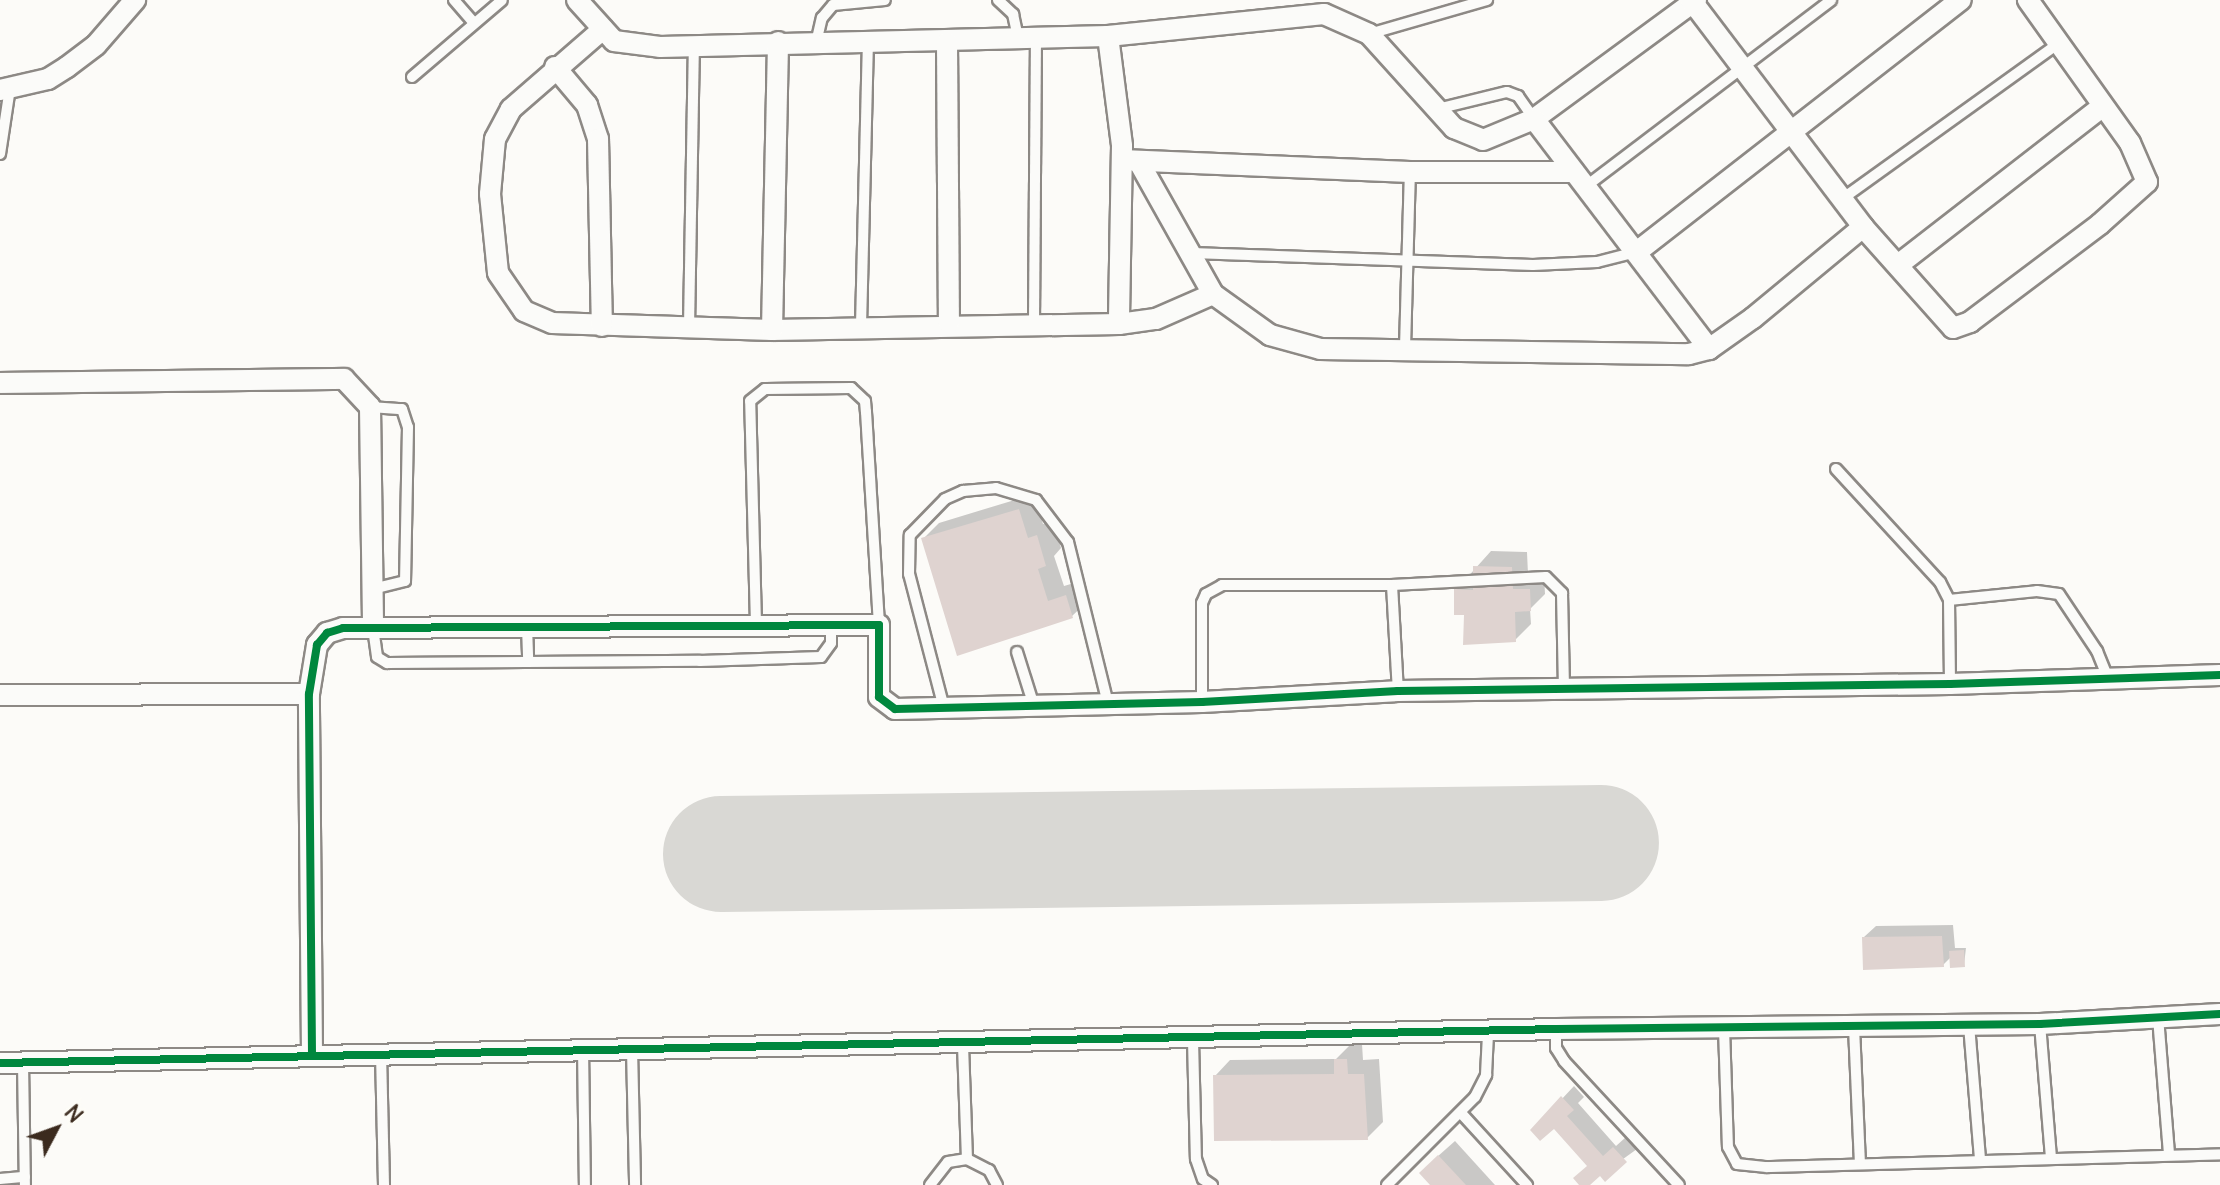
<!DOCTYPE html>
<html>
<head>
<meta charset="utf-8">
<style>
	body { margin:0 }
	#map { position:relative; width:2220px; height:1185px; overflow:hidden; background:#fcfbf8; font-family:Delius,sans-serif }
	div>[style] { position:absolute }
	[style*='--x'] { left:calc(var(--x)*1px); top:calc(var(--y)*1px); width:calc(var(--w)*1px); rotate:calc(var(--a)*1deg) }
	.shadow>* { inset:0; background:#0003 }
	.runway>* { height:116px; margin:-58px; padding:0 58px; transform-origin:58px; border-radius:58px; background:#d9d8d4 }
	.building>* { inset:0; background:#dfd3d0 }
	.roads { filter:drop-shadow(2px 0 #8d8985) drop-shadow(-2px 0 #8d8985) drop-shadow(0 2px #8d8985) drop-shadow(0 -2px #8d8985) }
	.service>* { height:10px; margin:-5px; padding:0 5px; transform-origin:5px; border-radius:5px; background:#fbfbf9 }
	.minor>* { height:20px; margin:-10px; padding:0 10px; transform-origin:10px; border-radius:10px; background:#fbfbf9 }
	.cycleway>* { height:8px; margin:-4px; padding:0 4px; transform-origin:4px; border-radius:4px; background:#00873e }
	span { translate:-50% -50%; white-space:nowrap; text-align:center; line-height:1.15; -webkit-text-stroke:6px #fdfcf7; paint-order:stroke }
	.north { position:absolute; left:16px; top:1089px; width:80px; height:80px; -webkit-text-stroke:6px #fdfcf7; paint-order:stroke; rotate:49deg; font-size:22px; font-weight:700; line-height:32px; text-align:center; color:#3b2a1e }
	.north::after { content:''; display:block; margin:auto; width:28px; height:36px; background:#3b2a1e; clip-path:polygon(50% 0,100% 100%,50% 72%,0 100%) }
</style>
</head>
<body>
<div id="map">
	<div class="shadow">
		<i style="clip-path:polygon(1034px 494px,1043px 524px,1053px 521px,1061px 548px,1054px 556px,1064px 586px,1081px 581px,1088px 601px,1072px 616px,923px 539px,939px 523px)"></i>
		<i style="clip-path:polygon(1491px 551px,1527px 552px,1528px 574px,1544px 574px,1545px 594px,1530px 609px,1531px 624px,1515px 640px,1466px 613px,1456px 590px)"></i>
		<i style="clip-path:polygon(1953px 925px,1955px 948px,1966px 948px,1964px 965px,1951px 957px,1943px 965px,1864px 937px,1876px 926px)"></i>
		<i style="clip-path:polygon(1351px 1044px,1362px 1044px,1363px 1060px,1379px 1059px,1383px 1122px,1367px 1138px,1215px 1076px,1230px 1060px,1336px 1059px)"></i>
		<i style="clip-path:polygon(1574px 1086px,1584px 1097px,1578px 1103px,1616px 1146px,1626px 1137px,1637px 1149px,1587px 1185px,1582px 1185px,1589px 1166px,1555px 1126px,1533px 1130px)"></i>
		<i style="clip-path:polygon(1455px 1141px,1495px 1185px,1433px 1185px,1437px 1157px)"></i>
	</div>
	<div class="runway">
		<i style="--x:721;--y:854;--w:880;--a:-0.72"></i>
	</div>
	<div class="building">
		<i style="clip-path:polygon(1019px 509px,1028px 538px,1037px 535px,1046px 566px,1038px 569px,1048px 601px,1066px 595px,1073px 618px,957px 656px,921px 538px)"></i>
		<i style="clip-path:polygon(1473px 566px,1512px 567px,1513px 589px,1530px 589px,1531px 611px,1515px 612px,1516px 642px,1463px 645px,1464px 615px,1454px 615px,1454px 589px,1473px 590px)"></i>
		<i style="clip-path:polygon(1942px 936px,1944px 967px,1863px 970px,1862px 937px)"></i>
		<i style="clip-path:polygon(1964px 950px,1965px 967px,1950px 968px,1949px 951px)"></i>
		<i style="clip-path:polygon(1334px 1059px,1347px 1059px,1348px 1074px,1364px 1074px,1368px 1140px,1214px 1141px,1213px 1075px,1334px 1074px)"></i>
		<i style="clip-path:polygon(1561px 1096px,1574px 1110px,1567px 1116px,1603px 1156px,1613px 1147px,1627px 1162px,1605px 1182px,1600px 1176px,1590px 1185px,1579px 1185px,1573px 1178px,1587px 1166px,1554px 1129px,1540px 1141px,1530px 1130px)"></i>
		<i style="clip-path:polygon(1438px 1155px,1466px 1185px,1430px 1185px,1419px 1173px)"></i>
	</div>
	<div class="roads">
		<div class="service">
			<i style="--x:454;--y:0;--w:30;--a:49"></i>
			<i style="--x:998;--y:0;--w:21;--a:43"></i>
			<i style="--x:1013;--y:14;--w:25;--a:78"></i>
			<i style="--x:1369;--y:34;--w:123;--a:-16.1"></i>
			<i style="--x:816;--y:43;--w:26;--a:-77"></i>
			<i style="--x:822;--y:18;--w:17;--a:-50"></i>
			<i style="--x:833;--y:5;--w:52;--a:-5.5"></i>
			<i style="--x:412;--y:77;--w:118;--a:-40.5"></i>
			<i style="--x:1437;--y:109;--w:72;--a:-13.7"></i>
			<i style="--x:1507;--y:92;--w:12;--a:20"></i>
			<i style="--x:1518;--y:96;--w:28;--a:55"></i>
			<i style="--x:0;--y:154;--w:67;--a:-81.4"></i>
			<i style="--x:1585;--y:187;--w:309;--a:-37.2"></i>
			<i style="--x:1842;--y:199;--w:267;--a:-35.7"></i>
			<i style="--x:1192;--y:253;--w:341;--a:2"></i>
			<i style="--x:1533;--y:265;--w:64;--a:-2.7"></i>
			<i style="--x:1597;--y:262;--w:40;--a:-14.4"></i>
			<i style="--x:1034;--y:322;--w:284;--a:-89.6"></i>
			<i style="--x:861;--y:326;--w:282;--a:-88.6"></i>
			<i style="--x:689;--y:327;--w:281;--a:-89"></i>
			<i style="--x:1405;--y:348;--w:176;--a:-88.4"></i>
			<i style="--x:370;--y:407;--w:32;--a:4"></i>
			<i style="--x:402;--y:409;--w:19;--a:72"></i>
			<i style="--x:408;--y:427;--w:154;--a:91.1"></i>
			<i style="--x:405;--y:581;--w:34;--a:166"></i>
			<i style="--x:1836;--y:469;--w:154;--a:47.4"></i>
			<i style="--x:1940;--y:582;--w:20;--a:63"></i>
			<i style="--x:1949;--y:600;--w:84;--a:89.3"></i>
			<i style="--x:1392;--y:585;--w:154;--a:-3"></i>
			<i style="--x:1546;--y:577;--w:23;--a:45"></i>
			<i style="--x:1562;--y:593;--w:97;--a:88.8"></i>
			<i style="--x:1949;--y:600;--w:88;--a:-5.8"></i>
			<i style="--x:2037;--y:591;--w:22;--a:8"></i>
			<i style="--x:2059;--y:594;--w:69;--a:56.3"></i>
			<i style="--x:2097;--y:651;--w:29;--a:68"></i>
			<i style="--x:756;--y:624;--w:223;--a:-91.5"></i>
			<i style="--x:750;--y:401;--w:19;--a:-39"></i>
			<i style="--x:765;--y:389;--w:86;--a:-0.7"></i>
			<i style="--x:851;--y:388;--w:19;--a:43"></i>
			<i style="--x:865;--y:401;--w:11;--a:85"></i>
			<i style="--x:866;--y:412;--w:213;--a:86.5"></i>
			<i style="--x:527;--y:626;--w:36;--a:88"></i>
			<i style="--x:373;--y:628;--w:29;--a:82"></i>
			<i style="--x:377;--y:657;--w:12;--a:31"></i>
			<i style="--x:387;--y:663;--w:313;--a:-0.4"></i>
			<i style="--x:700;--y:661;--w:121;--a:-1.9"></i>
			<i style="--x:821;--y:657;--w:17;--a:-54"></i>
			<i style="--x:831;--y:643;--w:19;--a:-90"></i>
			<i style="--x:1017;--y:652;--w:57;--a:72.5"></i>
			<i style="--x:1202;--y:702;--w:99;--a:-90"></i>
			<i style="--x:1202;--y:603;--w:10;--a:-66"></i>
			<i style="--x:1206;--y:594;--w:18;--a:-29"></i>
			<i style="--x:1222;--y:585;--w:170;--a:0"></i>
			<i style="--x:1392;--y:585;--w:106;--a:86.8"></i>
			<i style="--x:944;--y:708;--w:138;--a:-104.6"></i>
			<i style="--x:909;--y:574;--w:39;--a:-89"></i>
			<i style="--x:910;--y:535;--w:50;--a:-45.8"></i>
			<i style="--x:945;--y:499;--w:20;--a:-24"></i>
			<i style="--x:963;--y:491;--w:33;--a:-5"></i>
			<i style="--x:996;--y:488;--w:42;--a:16.7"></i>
			<i style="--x:1036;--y:500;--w:53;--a:52.7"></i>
			<i style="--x:1068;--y:542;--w:167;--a:76.1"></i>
			<i style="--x:2158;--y:1017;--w:136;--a:85.4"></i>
			<i style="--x:2040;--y:1024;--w:133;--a:85.3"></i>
			<i style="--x:1969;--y:1025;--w:134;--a:85.3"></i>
			<i style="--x:1854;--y:1027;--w:137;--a:87.5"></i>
			<i style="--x:1724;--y:1028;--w:119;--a:88.1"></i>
			<i style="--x:1728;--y:1147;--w:19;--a:62"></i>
			<i style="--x:1737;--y:1164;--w:30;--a:6"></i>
			<i style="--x:1767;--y:1167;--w:453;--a:-1.6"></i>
			<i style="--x:1556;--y:1029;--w:19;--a:90"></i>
			<i style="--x:1556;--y:1048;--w:15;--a:58"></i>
			<i style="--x:1564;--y:1061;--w:169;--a:47.2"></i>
			<i style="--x:1193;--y:1040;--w:119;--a:88.6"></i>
			<i style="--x:1196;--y:1159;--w:21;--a:71"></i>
			<i style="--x:1203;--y:1179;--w:11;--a:34"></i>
			<i style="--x:963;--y:1045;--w:114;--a:88"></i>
			<i style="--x:583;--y:1048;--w:137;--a:89.2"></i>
			<i style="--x:632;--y:1049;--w:136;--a:88.7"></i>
			<i style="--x:381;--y:1053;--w:132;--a:88.7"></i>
			<i style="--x:23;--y:1063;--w:122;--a:89.1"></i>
			<i style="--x:1461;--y:1113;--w:98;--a:47.5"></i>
			<i style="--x:0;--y:1179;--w:25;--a:-5"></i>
			<i style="--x:930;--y:1185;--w:29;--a:-52"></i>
			<i style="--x:948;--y:1162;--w:19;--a:-9"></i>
			<i style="--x:967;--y:1159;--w:25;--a:27"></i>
			<i style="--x:989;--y:1170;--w:17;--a:62"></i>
			<i style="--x:1387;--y:1185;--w:124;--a:-45"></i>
			<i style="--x:1475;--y:1097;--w:25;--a:-63"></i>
			<i style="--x:1486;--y:1075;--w:41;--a:-87.2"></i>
		</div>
		<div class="minor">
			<i style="--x:577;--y:0;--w:55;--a:47.9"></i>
			<i style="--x:614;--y:41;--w:46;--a:7.4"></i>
			<i style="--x:660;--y:47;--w:448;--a:-1.4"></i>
			<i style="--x:1108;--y:36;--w:217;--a:-5.8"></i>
			<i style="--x:1324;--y:14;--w:49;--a:24"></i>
			<i style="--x:1369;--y:34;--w:127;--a:47.9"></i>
			<i style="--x:1454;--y:128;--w:31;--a:22"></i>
			<i style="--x:1483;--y:140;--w:55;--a:-22.4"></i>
			<i style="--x:1534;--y:119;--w:201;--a:-36.3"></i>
			<i style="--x:1691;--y:0;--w:285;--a:52.8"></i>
			<i style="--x:1863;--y:227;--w:135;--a:48.3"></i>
			<i style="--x:1953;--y:328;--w:18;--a:-19"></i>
			<i style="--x:1970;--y:322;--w:163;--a:-37"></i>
			<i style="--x:2100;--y:224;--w:63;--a:-41.8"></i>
			<i style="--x:2147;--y:182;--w:43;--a:-113.6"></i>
			<i style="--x:2130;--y:143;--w:176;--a:-125.5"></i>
			<i style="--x:603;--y:29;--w:122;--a:139"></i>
			<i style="--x:511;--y:109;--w:34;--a:118"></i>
			<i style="--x:495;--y:139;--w:55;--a:95.2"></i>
			<i style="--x:490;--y:194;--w:79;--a:84.2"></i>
			<i style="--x:498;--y:273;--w:46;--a:55.6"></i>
			<i style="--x:524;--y:311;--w:30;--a:23"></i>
			<i style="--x:552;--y:323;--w:220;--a:1.8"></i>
			<i style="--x:772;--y:330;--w:347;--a:-1"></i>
			<i style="--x:1119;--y:324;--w:37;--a:-8"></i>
			<i style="--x:1156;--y:319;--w:62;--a:-23.7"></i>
			<i style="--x:1213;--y:294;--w:149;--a:-119.3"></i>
			<i style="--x:1108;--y:36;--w:111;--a:82.7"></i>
			<i style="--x:1122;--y:146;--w:178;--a:91"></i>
			<i style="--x:947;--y:43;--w:280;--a:89.6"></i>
			<i style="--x:555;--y:67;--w:50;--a:49.9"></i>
			<i style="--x:587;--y:105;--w:36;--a:72"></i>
			<i style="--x:598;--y:139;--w:187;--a:88.8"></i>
			<i style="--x:0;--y:90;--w:49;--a:-12.9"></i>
			<i style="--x:48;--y:79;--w:22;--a:-32"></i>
			<i style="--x:67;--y:67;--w:36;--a:-37"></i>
			<i style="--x:96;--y:45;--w:60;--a:-49.1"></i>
			<i style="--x:1534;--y:119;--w:289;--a:52.7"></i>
			<i style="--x:1122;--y:160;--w:288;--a:2.4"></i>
			<i style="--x:1410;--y:172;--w:164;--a:0"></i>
			<i style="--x:1638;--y:251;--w:409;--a:-37.9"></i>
			<i style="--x:1898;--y:265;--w:259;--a:-37.8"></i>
			<i style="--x:1213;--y:294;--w:70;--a:35.7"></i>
			<i style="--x:1270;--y:335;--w:52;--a:15.6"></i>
			<i style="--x:1320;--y:349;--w:369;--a:0.8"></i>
			<i style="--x:1689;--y:354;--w:21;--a:-14"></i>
			<i style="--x:1709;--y:349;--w:54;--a:-35.2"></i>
			<i style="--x:1753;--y:318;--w:143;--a:-39.6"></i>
			<i style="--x:772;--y:330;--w:288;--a:-88.8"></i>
			<i style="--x:0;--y:383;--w:344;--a:-0.7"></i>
			<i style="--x:344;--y:379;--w:38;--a:47"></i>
			<i style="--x:370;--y:407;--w:221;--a:89.2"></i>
			<i style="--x:0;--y:695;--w:309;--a:-0.2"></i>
			<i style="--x:312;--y:1054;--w:360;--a:-90.5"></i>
			<i style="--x:309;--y:694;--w:50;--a:-80.7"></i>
			<i style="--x:317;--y:645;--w:16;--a:-50"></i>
			<i style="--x:327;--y:633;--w:17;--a:-17"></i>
			<i style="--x:343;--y:628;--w:536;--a:-0.32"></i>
			<i style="--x:879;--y:625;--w:72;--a:90"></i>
			<i style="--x:879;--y:697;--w:20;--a:37"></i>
			<i style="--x:895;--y:709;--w:307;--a:-1.3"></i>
			<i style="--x:1202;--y:702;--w:196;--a:-3.2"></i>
			<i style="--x:1398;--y:691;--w:552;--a:-0.73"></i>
			<i style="--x:1950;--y:684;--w:270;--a:-1.9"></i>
			<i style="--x:0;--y:1063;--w:1556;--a:-1.25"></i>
			<i style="--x:1556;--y:1029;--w:484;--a:-0.6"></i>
			<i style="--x:2040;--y:1024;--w:180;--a:-3.2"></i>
		</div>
	</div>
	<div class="cycleway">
		<i style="--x:312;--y:1054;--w:360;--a:-90.5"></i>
		<i style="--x:309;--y:694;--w:50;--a:-80.7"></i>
		<i style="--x:317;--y:645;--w:16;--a:-50"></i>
		<i style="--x:327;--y:633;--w:17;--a:-17"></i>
		<i style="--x:343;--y:628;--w:536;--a:-0.32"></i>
		<i style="--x:879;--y:625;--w:72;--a:90"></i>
		<i style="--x:879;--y:697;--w:20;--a:37"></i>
		<i style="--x:895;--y:709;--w:307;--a:-1.3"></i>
		<i style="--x:1202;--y:702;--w:196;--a:-3.2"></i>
		<i style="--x:1398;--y:691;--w:552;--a:-0.73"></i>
		<i style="--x:1950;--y:684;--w:270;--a:-1.9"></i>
		<i style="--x:0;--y:1063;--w:1556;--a:-1.25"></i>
		<i style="--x:1556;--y:1029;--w:484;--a:-0.6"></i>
		<i style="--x:2040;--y:1024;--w:180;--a:-3.2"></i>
	</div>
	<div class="north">N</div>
</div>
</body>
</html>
